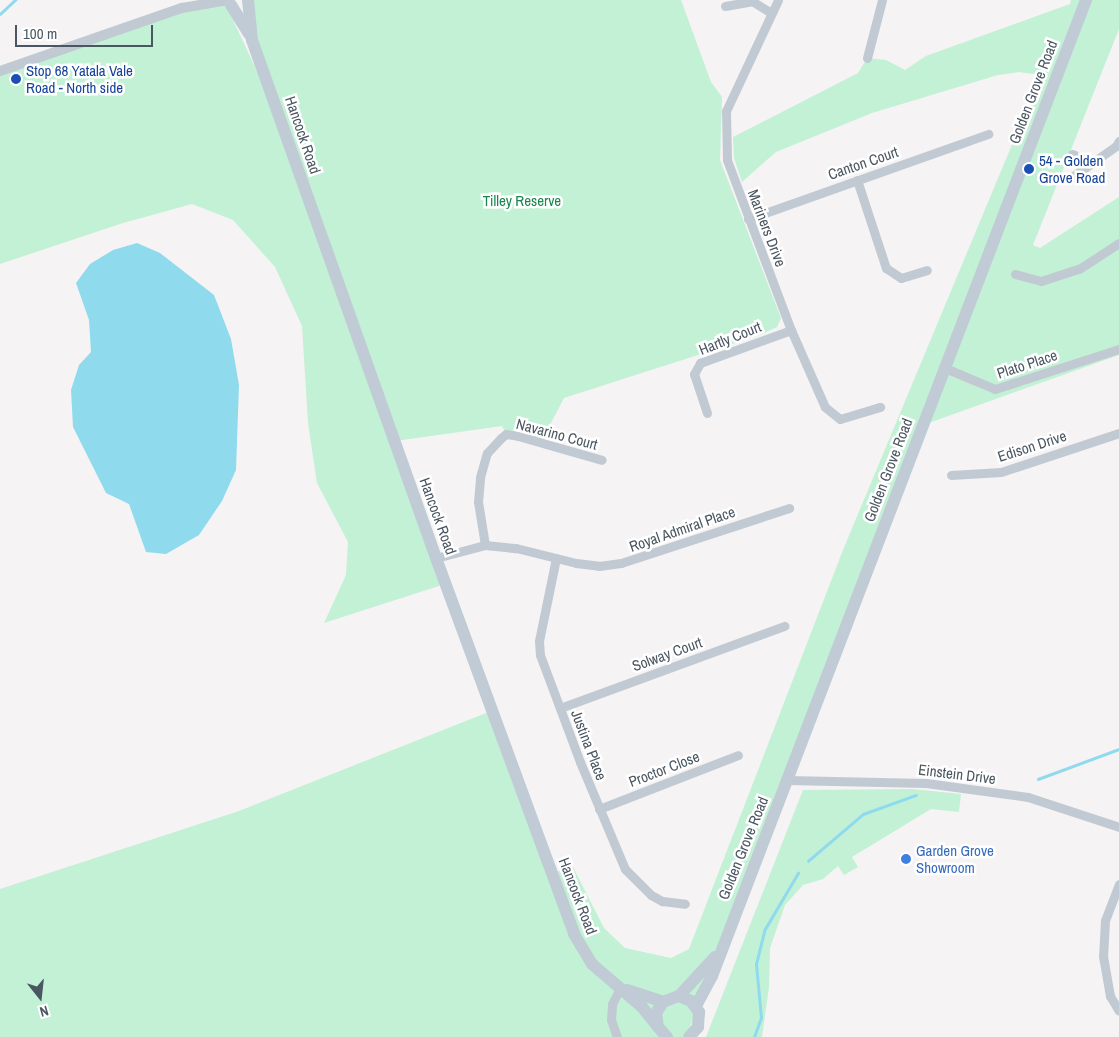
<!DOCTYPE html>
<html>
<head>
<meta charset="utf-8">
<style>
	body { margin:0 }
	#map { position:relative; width:1119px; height:1037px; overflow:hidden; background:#f5f3f3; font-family:"Archivo Narrow",sans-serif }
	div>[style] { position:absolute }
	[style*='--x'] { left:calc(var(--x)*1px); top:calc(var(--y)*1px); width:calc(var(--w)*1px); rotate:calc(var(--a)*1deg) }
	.green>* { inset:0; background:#c3f1d5 }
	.water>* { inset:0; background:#90daee }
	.stream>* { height:2.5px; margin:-1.25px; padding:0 1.25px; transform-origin:1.25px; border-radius:1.25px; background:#90daee }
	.minor>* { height:9px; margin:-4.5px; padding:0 4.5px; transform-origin:4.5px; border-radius:4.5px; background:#c1cad2 }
	.tertiary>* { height:10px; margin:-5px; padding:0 5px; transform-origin:5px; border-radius:5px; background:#c1cad2 }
	.secondary>* { height:12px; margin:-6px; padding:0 6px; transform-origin:6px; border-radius:6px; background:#c1cbd6 }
	.dots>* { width:14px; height:14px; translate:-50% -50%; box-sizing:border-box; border:2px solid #fff; border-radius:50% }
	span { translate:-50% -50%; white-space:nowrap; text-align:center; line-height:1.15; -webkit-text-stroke:5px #fff; paint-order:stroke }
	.transit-label { font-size:15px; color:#164399 }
	.left { translate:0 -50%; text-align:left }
	.street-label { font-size:15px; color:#4a5661 }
	.park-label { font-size:15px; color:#17864f }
	.shop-label { font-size:15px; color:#366cbe }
	.north { position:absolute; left:15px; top:972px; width:50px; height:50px; -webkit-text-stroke:4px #fff; paint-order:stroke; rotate:164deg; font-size:14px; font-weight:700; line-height:20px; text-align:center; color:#4a5661 }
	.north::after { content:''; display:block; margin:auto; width:18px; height:22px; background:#4a5661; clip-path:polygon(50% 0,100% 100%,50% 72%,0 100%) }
	.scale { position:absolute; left:15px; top:25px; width:138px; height:22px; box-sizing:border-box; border:2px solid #4a5661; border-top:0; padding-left:6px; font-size:15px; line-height:18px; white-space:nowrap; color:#4a5661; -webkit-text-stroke:4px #fff; paint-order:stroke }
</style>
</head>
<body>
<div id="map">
	<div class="green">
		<i style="clip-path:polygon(249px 0,681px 0,711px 82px,722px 97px,720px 160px,781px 318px,777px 327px,757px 336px,564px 398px,541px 442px,506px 434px,502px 426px,395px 441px,445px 584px,324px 623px,346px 575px,348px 542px,317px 483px,308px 423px,302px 326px,275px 267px,233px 220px,192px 204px,123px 223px,0 264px,0 71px,192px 2px,225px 3px,280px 120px,252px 40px)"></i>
		<i style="clip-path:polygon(1071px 0,1119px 0,1119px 29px,1033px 245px,1040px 248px,1119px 197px,1119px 355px,923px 425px,686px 1037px,0 1037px,0 889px,239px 811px,491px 711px,552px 873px,573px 867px,604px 928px,625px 948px,671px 958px,689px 949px,843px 550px,1041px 75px,1019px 72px,998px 75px,872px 113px,776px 152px,742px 182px,734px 158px,733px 137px,858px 73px,867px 58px,886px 60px,905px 70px,926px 56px,1070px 4px)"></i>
		<i style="clip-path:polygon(912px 789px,961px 794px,959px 812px,931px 809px,852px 857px,858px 867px,844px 875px,838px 866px,823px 879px,803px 885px,785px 905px,770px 948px,769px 987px,762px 1037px,706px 1037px,803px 790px)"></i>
	</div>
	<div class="water">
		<i style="clip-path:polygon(137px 243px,160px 253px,214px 295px,231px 339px,239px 385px,236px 470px,222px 501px,199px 535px,166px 554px,146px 552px,129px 504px,106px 493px,73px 427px,71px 390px,79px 365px,91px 352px,89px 320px,76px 283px,90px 264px,113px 250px)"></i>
	</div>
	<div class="stream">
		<i style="--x:0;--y:14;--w:21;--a:-43"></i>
		<i style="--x:1038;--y:779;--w:86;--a:-20.3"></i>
		<i style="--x:808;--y:861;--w:72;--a:-40.5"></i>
		<i style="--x:863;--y:814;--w:56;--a:-19.7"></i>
		<i style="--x:754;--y:1037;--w:20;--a:-70"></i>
		<i style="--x:761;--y:1018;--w:54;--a:-95.3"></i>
		<i style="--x:756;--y:964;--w:36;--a:-76"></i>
		<i style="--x:765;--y:929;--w:65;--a:-59.5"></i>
	</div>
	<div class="minor">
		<i style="--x:778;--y:0;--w:123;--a:115.1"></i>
		<i style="--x:726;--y:111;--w:49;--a:88.8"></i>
		<i style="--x:727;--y:160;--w:182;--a:69.4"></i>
		<i style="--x:791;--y:330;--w:84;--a:66.2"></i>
		<i style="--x:825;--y:407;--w:19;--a:39"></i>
		<i style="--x:840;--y:419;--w:42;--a:-16.7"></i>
		<i style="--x:725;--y:6;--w:27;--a:-10"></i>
		<i style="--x:752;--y:1;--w:22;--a:32"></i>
		<i style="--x:867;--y:58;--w:60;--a:-75.5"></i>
		<i style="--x:1072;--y:154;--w:23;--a:23"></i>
		<i style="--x:1072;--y:177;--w:54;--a:-35.2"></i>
		<i style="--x:1116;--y:146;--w:6;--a:-59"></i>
		<i style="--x:857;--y:180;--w:93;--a:71.8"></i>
		<i style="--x:886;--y:268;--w:18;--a:34"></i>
		<i style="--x:901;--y:278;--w:27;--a:-17"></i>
		<i style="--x:748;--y:219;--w:255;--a:-19.5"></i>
		<i style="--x:1015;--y:274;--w:27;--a:15"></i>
		<i style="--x:1041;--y:281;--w:40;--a:-18"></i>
		<i style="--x:1079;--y:269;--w:48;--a:-33"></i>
		<i style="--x:945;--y:368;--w:54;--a:22.8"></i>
		<i style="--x:995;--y:389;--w:130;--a:-17.9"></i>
		<i style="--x:707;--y:413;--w:41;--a:-108.4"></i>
		<i style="--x:694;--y:374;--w:13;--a:-61"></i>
		<i style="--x:700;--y:363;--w:97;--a:-19.9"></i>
		<i style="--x:951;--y:475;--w:50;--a:-3.4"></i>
		<i style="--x:1001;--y:472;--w:124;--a:-18.3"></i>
		<i style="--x:485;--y:545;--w:44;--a:-99.2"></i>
		<i style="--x:478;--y:502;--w:25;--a:-85"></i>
		<i style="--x:480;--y:477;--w:25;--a:-74"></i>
		<i style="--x:487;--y:453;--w:21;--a:-47"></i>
		<i style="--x:501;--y:438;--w:6;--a:-39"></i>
		<i style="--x:506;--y:434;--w:12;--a:9"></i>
		<i style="--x:518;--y:436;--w:87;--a:15.9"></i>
		<i style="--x:436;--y:558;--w:51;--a:-14.9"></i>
		<i style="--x:485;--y:545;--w:31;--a:6"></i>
		<i style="--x:516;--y:548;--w:62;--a:14"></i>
		<i style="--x:576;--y:563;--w:23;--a:7"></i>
		<i style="--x:599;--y:566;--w:22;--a:-8"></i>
		<i style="--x:621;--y:563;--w:177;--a:-18.1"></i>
		<i style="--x:556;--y:558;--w:85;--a:101.6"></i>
		<i style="--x:539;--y:641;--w:14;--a:86"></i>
		<i style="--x:540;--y:655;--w:114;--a:69.5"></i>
		<i style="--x:580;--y:762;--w:116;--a:67.2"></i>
		<i style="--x:625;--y:869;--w:37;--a:45"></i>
		<i style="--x:651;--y:895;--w:13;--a:29"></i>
		<i style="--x:662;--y:901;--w:23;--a:7"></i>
		<i style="--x:560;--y:708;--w:239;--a:-20.1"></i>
		<i style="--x:787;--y:780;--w:139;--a:1.2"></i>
		<i style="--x:926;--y:783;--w:103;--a:7.8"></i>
		<i style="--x:1028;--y:797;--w:96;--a:18.2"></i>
		<i style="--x:599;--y:809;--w:149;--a:-21.2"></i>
		<i style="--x:1119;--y:884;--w:39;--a:111"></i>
		<i style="--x:1105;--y:920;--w:36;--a:93"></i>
		<i style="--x:1103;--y:956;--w:41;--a:80.1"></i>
		<i style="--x:1110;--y:996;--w:17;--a:59"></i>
		<i style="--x:617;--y:1037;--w:18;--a:-109"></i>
		<i style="--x:611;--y:1020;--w:16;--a:-86"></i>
		<i style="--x:612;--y:1004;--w:18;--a:-63"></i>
	</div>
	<div class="tertiary">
		<i style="--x:0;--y:71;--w:193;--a:-19.1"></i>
		<i style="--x:182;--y:8;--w:42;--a:-9.7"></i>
	</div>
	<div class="secondary">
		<i style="--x:248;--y:0;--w:40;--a:84.3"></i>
		<i style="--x:252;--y:40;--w:550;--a:70.44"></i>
		<i style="--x:436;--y:558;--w:401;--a:69.8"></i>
		<i style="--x:574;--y:934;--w:35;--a:59"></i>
		<i style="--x:592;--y:964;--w:66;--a:40.7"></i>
		<i style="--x:642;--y:1007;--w:26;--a:51"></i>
		<i style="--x:231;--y:5;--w:34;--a:58"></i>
		<i style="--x:627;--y:990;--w:38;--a:18"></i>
		<i style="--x:679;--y:996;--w:53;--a:-47.3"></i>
		<i style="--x:696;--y:1006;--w:34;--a:-62"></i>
		<i style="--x:712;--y:976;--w:1045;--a:-69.03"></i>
		<i style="--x:667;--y:1037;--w:13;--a:-132"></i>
		<i style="--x:658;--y:1027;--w:14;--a:-98"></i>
		<i style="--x:656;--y:1013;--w:13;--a:-58"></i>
		<i style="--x:663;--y:1002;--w:17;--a:-21"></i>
		<i style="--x:679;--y:996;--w:13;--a:23"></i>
		<i style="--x:691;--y:1001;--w:14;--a:54"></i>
		<i style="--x:699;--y:1012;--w:15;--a:94"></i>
		<i style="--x:698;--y:1027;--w:13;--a:132"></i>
	</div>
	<div class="dots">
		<i style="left:16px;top:79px;background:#1a4fb4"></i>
		<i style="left:1029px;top:169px;background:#1a4fb4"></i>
		<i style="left:906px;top:859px;background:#3f7fe0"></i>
	</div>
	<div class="transit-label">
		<span class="left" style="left:26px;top:79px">Stop 68 Yatala Vale<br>Road - North side</span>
		<span class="left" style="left:1039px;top:169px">54 - Golden<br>Grove Road</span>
	</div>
	<div class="street-label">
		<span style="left:1033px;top:92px;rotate:-69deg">Golden Grove Road</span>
		<span style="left:303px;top:135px;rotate:71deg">Hancock Road</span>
		<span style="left:863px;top:163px;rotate:-19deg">Canton Court</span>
		<span style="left:767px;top:228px;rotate:69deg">Mariners Drive</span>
		<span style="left:730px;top:338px;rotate:-22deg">Hartly Court</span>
		<span style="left:1027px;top:364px;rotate:-18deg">Plato Place</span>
		<span style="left:557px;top:434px;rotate:15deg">Navarino Court</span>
		<span style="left:1032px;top:446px;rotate:-18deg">Edison Drive</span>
		<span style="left:888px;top:470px;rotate:-69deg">Golden Grove Road</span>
		<span style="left:438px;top:516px;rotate:70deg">Hancock Road</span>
		<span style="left:682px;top:529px;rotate:-19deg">Royal Admiral Place</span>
		<span style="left:667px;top:654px;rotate:-20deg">Solway Court</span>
		<span style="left:589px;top:745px;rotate:69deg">Justina Place</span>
		<span style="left:664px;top:769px;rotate:-21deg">Proctor Close</span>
		<span style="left:957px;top:774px;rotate:7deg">Einstein Drive</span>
		<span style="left:743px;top:848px;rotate:-68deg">Golden Grove Road</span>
		<span style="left:578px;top:896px;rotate:69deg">Hancock Road</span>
	</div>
	<div class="park-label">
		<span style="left:522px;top:201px">Tilley Reserve</span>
	</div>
	<div class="shop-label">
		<span class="left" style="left:916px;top:859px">Garden Grove<br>Showroom</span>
	</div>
	<div class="north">N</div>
	<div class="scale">100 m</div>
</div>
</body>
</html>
